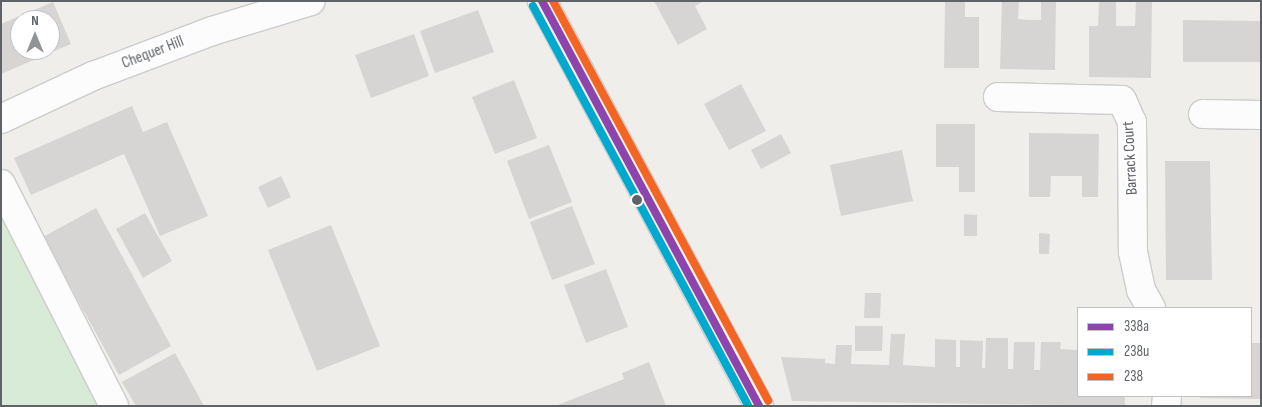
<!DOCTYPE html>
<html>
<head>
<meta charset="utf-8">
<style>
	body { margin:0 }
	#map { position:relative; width:1262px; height:407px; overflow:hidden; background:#efeeea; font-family:"Sofia Sans Condensed",sans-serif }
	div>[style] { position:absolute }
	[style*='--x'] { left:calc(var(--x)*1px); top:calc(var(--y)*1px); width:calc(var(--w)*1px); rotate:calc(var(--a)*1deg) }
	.green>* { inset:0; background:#d8ebd6 }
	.building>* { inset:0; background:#d6d5d3 }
	.roads { filter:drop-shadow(1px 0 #cbcccc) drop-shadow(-1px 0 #cbcccc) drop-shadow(0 1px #cbcccc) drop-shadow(0 -1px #cbcccc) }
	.street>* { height:28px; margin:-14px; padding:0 14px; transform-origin:14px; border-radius:14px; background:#fdfcfc }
	.primary>* { height:28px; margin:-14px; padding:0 14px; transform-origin:14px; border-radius:14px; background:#f4f2e9 }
	.bus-1>* { height:8px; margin:-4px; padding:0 4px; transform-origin:4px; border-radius:4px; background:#8e44ad }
	.bus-2>* { height:8px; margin:-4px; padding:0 4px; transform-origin:4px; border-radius:4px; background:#00a9ce }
	.bus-3>* { height:8px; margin:-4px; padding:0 4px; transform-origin:4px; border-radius:4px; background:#f26522 }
	.dots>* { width:14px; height:14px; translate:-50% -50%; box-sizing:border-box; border:2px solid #fff; border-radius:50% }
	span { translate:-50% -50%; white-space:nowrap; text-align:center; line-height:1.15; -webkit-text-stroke:4.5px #fff; paint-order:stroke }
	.street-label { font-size:16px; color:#5f6368 }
	.frame { position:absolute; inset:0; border:2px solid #5f6368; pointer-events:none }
	.legend { position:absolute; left:1077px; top:307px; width:175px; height:90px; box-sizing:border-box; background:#fff; border:1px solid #bfc1c3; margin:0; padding:6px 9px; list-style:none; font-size:15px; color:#5f6368 }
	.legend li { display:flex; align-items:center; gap:10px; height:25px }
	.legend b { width:25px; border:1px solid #bfc1c3 }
	.north { position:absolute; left:10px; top:10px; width:50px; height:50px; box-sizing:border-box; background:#fff; border:1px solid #bfc1c3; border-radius:50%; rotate:0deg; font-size:14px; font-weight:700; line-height:20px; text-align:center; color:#5f6368 }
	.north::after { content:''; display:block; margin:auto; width:18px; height:22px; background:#919496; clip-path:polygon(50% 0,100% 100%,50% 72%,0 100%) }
</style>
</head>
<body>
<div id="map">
	<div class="green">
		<i style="clip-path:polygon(1px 213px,99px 406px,1px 406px)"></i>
	</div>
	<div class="building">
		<i style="clip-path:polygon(654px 1px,704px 1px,695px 6px,707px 29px,678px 45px)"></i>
		<i style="clip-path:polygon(945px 1px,965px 1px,965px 17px,979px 17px,979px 68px,944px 68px)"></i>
		<i style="clip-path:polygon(1002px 1px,1019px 1px,1018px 19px,1029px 20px,1041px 20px,1041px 1px,1056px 1px,1055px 70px,1000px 69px)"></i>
		<i style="clip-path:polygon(1099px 1px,1116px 1px,1116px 26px,1135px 26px,1136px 1px,1152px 1px,1151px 78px,1089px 77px,1089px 26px,1098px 26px)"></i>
		<i style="clip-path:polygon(evenodd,53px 2px,71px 44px,1px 74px,1px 24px,53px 2px,20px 20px,50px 20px,50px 50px,20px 50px,20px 20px)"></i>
		<i style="clip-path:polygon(478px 10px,494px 52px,435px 73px,420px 31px)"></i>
		<i style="clip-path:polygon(1183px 20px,1261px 21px,1261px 62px,1183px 62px)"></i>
		<i style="clip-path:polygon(414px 34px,429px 76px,371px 98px,355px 55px)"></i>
		<i style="clip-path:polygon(514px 80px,537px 138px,495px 154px,472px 97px)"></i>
		<i style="clip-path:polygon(741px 84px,766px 131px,729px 150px,704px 104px)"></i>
		<i style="clip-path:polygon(132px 106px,143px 132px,167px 122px,208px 216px,160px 236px,124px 154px,31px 195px,14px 158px)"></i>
		<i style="clip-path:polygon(936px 124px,975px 124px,975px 192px,959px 192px,959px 167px,936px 167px)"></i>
		<i style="clip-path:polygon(1029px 133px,1099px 134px,1098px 197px,1082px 197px,1082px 176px,1051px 176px,1050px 197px,1029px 197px)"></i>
		<i style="clip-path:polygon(781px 134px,791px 153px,761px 169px,751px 150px)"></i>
		<i style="clip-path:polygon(549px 145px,572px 202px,529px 219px,507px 161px)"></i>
		<i style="clip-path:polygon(902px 150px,913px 201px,841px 216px,830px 165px)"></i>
		<i style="clip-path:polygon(1165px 161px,1210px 161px,1212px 280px,1166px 280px)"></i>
		<i style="clip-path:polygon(281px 176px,291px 197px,268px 208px,258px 187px)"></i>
		<i style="clip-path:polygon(572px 206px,595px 264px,552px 280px,530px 222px)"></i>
		<i style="clip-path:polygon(96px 208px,171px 346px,119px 375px,43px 237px)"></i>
		<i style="clip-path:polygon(145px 213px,172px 261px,143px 278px,116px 229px)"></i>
		<i style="clip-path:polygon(964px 214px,977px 215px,977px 236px,964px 236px)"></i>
		<i style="clip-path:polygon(331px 225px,380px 346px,317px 371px,268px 250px)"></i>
		<i style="clip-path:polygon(1039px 233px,1050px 234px,1049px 254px,1039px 254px)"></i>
		<i style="clip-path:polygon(606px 269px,628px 327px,586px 343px,564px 285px)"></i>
		<i style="clip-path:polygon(865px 293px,881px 293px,880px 318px,864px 318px)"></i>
		<i style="clip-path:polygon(855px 326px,883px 326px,882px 351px,855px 351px)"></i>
		<i style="clip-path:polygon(891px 334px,905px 334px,903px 365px,935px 367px,935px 339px,956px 340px,956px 367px,960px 367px,960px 340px,983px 341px,982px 368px,985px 368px,986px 338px,1008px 338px,1008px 369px,1013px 369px,1014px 342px,1035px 342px,1034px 370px,1040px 370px,1041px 342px,1061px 342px,1060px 349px,1078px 350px,1078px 396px,1125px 396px,1125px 406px,792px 401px,781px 357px,825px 359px,825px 363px,835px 364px,836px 345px,852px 345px,851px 364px,889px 365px)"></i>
		<i style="clip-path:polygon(1251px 343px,1261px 343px,1261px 399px,1200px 398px,1200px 396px,1251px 396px)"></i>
		<i style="clip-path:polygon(175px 353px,204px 406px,136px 406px,122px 382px)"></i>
		<i style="clip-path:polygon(649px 362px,666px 406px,555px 406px,624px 379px,622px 373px)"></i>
	</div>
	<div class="roads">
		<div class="street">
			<i style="--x:998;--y:97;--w:124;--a:1.4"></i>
			<i style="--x:1122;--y:100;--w:24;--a:66"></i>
			<i style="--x:1132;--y:122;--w:130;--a:89.6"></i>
			<i style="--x:1133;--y:252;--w:39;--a:78"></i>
			<i style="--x:1141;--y:290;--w:21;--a:61"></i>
			<i style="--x:1203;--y:114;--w:58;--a:1"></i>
			<i style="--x:1;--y:119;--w:102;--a:-25.1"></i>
			<i style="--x:93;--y:76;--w:127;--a:-20.7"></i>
			<i style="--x:212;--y:31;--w:103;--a:-16.9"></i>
			<i style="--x:1;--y:184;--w:249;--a:63"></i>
			<i style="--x:1166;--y:406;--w:10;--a:-84"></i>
		</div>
		<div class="primary">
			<i style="--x:542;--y:1;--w:459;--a:61.8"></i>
		</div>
	</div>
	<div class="bus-1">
		<i style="--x:542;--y:1;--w:459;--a:61.8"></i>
	</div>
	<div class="bus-2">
		<i style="--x:533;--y:6;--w:454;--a:61.7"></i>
	</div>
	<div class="bus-3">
		<i style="--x:553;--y:1;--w:454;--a:61.7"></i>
	</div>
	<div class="dots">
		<i style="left:637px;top:200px;background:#5f6368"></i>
	</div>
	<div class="street-label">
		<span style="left:153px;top:53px;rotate:-21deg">Chequer Hill</span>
		<span style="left:1131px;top:158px;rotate:-93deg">Barrack Court</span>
	</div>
	<div class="frame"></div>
	<ul class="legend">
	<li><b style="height:6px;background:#8e44ad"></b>338a</li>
	<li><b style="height:6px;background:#00a9ce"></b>238u</li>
	<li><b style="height:6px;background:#f26522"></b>238</li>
	</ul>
	<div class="north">N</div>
</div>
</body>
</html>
